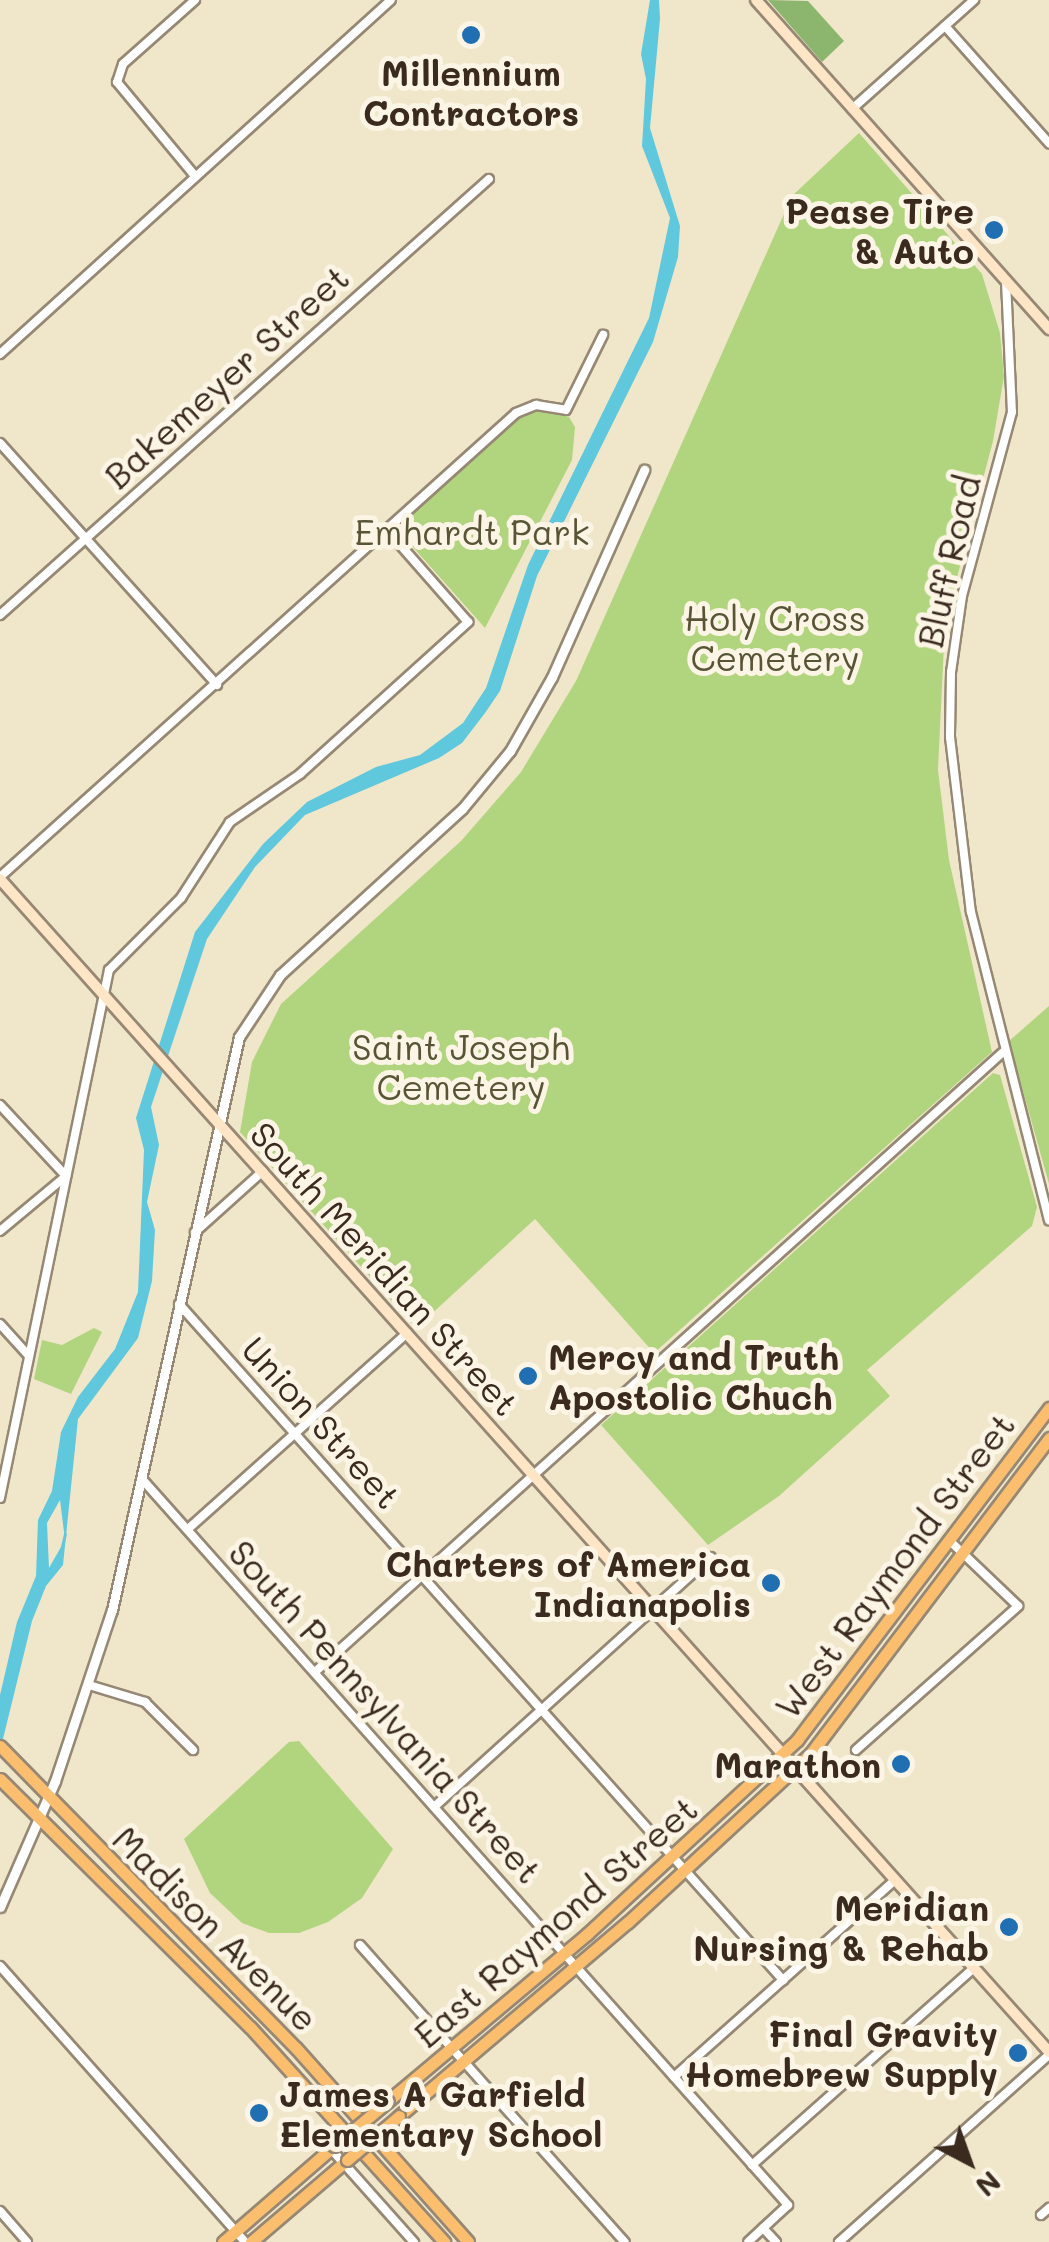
<!DOCTYPE html>
<html>
<head>
<meta charset="utf-8">
<style>
	body { margin:0 }
	#map { position:relative; width:1049px; height:2242px; overflow:hidden; background:#f0e6c9; font-family:Mali,sans-serif }
	div>[style] { position:absolute }
	[style*='--x'] { left:calc(var(--x)*1px); top:calc(var(--y)*1px); width:calc(var(--w)*1px); rotate:calc(var(--a)*1deg) }
	.green>* { inset:0; background:#b1d57e }
	.forest>* { inset:0; background:#8cb66d }
	.water>* { inset:0; background:#60c8dc }
	.stream>* { height:2.5px; margin:-1.25px; padding:0 1.25px; transform-origin:1.25px; border-radius:1.25px; background:#60c8dc }
	.roads { filter:drop-shadow(2px 0 #968874) drop-shadow(-2px 0 #968874) drop-shadow(0 2px #968874) drop-shadow(0 -2px #968874) }
	.minor>* { height:8px; margin:-4px; padding:0 4px; transform-origin:4px; border-radius:4px; background:#fff }
	.tertiary>* { height:9px; margin:-4.5px; padding:0 4.5px; transform-origin:4.5px; border-radius:4.5px; background:#fff }
	.secondary>* { height:10px; margin:-5px; padding:0 5px; transform-origin:5px; border-radius:5px; background:#fde5c5 }
	.primary>* { height:11px; margin:-5.5px; padding:0 5.5px; transform-origin:5.5px; border-radius:5.5px; background:#fbbe6e }
	.bridges { filter:drop-shadow(2px 0 #968874) drop-shadow(-2px 0 #968874) drop-shadow(0 2px #968874) drop-shadow(0 -2px #968874) }
	.primary-bridge>* { height:11px; margin:-5.5px; padding:0 5.5px; transform-origin:5.5px; border-radius:5.5px; background:#fbbe6e }
	.dots>* { width:28px; height:28px; translate:-50% -50%; box-sizing:border-box; border:5px solid #fcf5e5; border-radius:50% }
	span { translate:-50% -50%; white-space:nowrap; text-align:center; line-height:1.15; -webkit-text-stroke:10px #fcf5e5; paint-order:stroke }
	.poi-label { font-size:35px; color:#3b2a1e; font-weight:700 }
	.right { translate:-100% -50%; text-align:right }
	.left { translate:0 -50%; text-align:left }
	.street-label { font-size:35px; color:#3b2a1e }
	.park-label { font-size:35px; color:#585536 }
	.north { position:absolute; left:919px; top:2112px; width:100px; height:100px; -webkit-text-stroke:8px #fcf5e5; paint-order:stroke; rotate:139deg; font-size:28px; font-weight:700; line-height:40px; text-align:center; color:#3b2a1e }
	.north::after { content:''; display:block; margin:auto; width:35px; height:45px; background:#3b2a1e; clip-path:polygon(50% 0,100% 100%,50% 72%,0 100%) }
</style>
</head>
<body>
<div id="map">
	<div class="green">
		<i style="clip-path:polygon(859px 133px,982px 274px,1000px 333px,1004px 376px,993px 441px,945px 623px,938px 770px,949px 860px,992px 1052px,654px 1353px,535px 1219px,416px 1328px,240px 1132px,252px 1062px,281px 1004px,461px 841px,521px 772px,576px 681px,792px 196px)"></i>
		<i style="clip-path:polygon(530px 407px,569px 417px,575px 427px,572px 460px,485px 628px,396px 528px)"></i>
		<i style="clip-path:polygon(1049px 1006px,1049px 1184px,1009px 1041px)"></i>
		<i style="clip-path:polygon(993px 1073px,1000px 1075px,1037px 1207px,1032px 1226px,867px 1370px,890px 1396px,779px 1496px,708px 1545px,601px 1425px)"></i>
		<i style="clip-path:polygon(94px 1328px,102px 1332px,71px 1394px,34px 1379px,42px 1340px,62px 1345px)"></i>
		<i style="clip-path:polygon(299px 1741px,393px 1849px,362px 1898px,328px 1922px,299px 1933px,269px 1933px,242px 1923px,210px 1893px,184px 1839px,289px 1742px)"></i>
	</div>
	<div class="forest">
		<i style="clip-path:polygon(768px 0,808px 1px,844px 41px,822px 62px)"></i>
	</div>
	<div class="water">
		<i style="clip-path:polygon(evenodd,650px 0,659px 0,660px 19px,650px 128px,680px 226px,678px 257px,653px 342px,537px 576px,500px 691px,485px 713px,462px 743px,439px 758px,305px 815px,255px 867px,207px 939px,151px 1107px,159px 1145px,147px 1202px,155px 1230px,152px 1281px,138px 1338px,78px 1419px,63px 1565px,46px 1586px,32px 1621px,0 1751px,0 1695px,17px 1622px,36px 1576px,38px 1520px,52px 1491px,61px 1432px,78px 1397px,115px 1349px,138px 1292px,144px 1150px,136px 1118px,195px 932px,263px 844px,307px 802px,376px 767px,420px 755px,463px 723px,486px 688px,528px 565px,649px 318px,670px 218px,642px 146px,646px 79px,641px 54px,650px 0,60px 1500px,65px 1540px,49px 1568px,47px 1523px,60px 1500px)"></i>
	</div>
	<div class="stream">
		<i style="--x:61;--y:1551;--w:17;--a:-77"></i>
	</div>
	<div class="roads">
		<div class="minor">
			<i style="--x:195;--y:0;--w:96;--a:138.4"></i>
			<i style="--x:123;--y:64;--w:19;--a:108"></i>
			<i style="--x:117;--y:82;--w:122;--a:50.3"></i>
			<i style="--x:945;--y:26;--w:157;--a:48.4"></i>
			<i style="--x:852;--y:109;--w:164;--a:-41.8"></i>
			<i style="--x:1006;--y:281;--w:131;--a:87.4"></i>
			<i style="--x:1012;--y:412;--w:191;--a:105.2"></i>
			<i style="--x:962;--y:596;--w:77;--a:98.2"></i>
			<i style="--x:951;--y:672;--w:65;--a:90.9"></i>
			<i style="--x:950;--y:737;--w:176;--a:83.2"></i>
			<i style="--x:971;--y:912;--w:318;--a:75.8"></i>
			<i style="--x:0;--y:354;--w:527;--a:-42.16"></i>
			<i style="--x:0;--y:443;--w:325;--a:48.1"></i>
			<i style="--x:0;--y:615;--w:655;--a:-41.72"></i>
			<i style="--x:0;--y:877;--w:694;--a:-41.96"></i>
			<i style="--x:516;--y:413;--w:22;--a:-22"></i>
			<i style="--x:536;--y:405;--w:30;--a:9"></i>
			<i style="--x:566;--y:410;--w:84;--a:-63.7"></i>
			<i style="--x:0;--y:1105;--w:97;--a:47.1"></i>
			<i style="--x:66;--y:1176;--w:86;--a:140.2"></i>
			<i style="--x:195;--y:1232;--w:91;--a:-41.9"></i>
			<i style="--x:179;--y:1304;--w:907;--a:48.22"></i>
			<i style="--x:0;--y:1324;--w:43;--a:47.8"></i>
			<i style="--x:142;--y:1479;--w:972;--a:48.34"></i>
			<i style="--x:788;--y:2205;--w:54;--a:137.2"></i>
			<i style="--x:0;--y:1498;--w:539;--a:-78.34"></i>
			<i style="--x:109;--y:970;--w:102;--a:-45"></i>
			<i style="--x:181;--y:898;--w:90;--a:-57.2"></i>
			<i style="--x:230;--y:822;--w:85;--a:-34.4"></i>
			<i style="--x:300;--y:774;--w:227;--a:-42.1"></i>
			<i style="--x:468;--y:622;--w:120;--a:-131.3"></i>
			<i style="--x:188;--y:1529;--w:294;--a:-41.8"></i>
			<i style="--x:315;--y:1672;--w:926;--a:-42.02"></i>
			<i style="--x:89;--y:1685;--w:59;--a:16.9"></i>
			<i style="--x:145;--y:1702;--w:68;--a:45"></i>
			<i style="--x:856;--y:1750;--w:217;--a:-41.6"></i>
			<i style="--x:1018;--y:1606;--w:94;--a:-136.3"></i>
			<i style="--x:434;--y:1807;--w:373;--a:-42.1"></i>
			<i style="--x:360;--y:1945;--w:398;--a:48.3"></i>
			<i style="--x:0;--y:1966;--w:369;--a:48.4"></i>
			<i style="--x:674;--y:2077;--w:296;--a:-41.7"></i>
			<i style="--x:331;--y:2149;--w:125;--a:48.3"></i>
			<i style="--x:752;--y:2165;--w:297;--a:-41.6"></i>
			<i style="--x:0;--y:2211;--w:41;--a:48.9"></i>
			<i style="--x:1041;--y:2215;--w:11;--a:-41"></i>
			<i style="--x:763;--y:2228;--w:19;--a:47"></i>
			<i style="--x:839;--y:2242;--w:281;--a:-41.7"></i>
		</div>
		<div class="tertiary">
			<i style="--x:0;--y:1907;--w:137;--a:-66.4"></i>
			<i style="--x:55;--y:1781;--w:180;--a:-71.6"></i>
			<i style="--x:112;--y:1610;--w:587;--a:-77.5"></i>
			<i style="--x:239;--y:1037;--w:74;--a:-56.5"></i>
			<i style="--x:280;--y:975;--w:246;--a:-42.4"></i>
			<i style="--x:462;--y:809;--w:75;--a:-50.4"></i>
			<i style="--x:510;--y:751;--w:85;--a:-60.4"></i>
			<i style="--x:552;--y:677;--w:227;--a:-66"></i>
		</div>
		<div class="secondary">
			<i style="--x:756;--y:0;--w:441;--a:48.3"></i>
			<i style="--x:0;--y:879;--w:1574;--a:48.19"></i>
		</div>
		<div class="primary">
			<i style="--x:0;--y:1746;--w:423;--a:45.6"></i>
			<i style="--x:296;--y:2048;--w:259;--a:48.4"></i>
			<i style="--x:0;--y:1779;--w:352;--a:44.8"></i>
			<i style="--x:250;--y:2027;--w:290;--a:47.9"></i>
			<i style="--x:388;--y:2101;--w:260;--a:-40"></i>
			<i style="--x:587;--y:1934;--w:286;--a:-42.7"></i>
			<i style="--x:797;--y:1740;--w:417;--a:-52.8"></i>
			<i style="--x:399;--y:2116;--w:300;--a:-40.3"></i>
			<i style="--x:628;--y:1922;--w:249;--a:-42.7"></i>
			<i style="--x:811;--y:1753;--w:395;--a:-52.9"></i>
			<i style="--x:223;--y:2242;--w:147;--a:-40.9"></i>
			<i style="--x:251;--y:2242;--w:126;--a:-40.5"></i>
		</div>
	</div>
	<div class="bridges">
		<div class="primary-bridge">
			<i style="--x:334;--y:2146;--w:70;--a:-39.8"></i>
			<i style="--x:347;--y:2160;--w:68;--a:-40.2"></i>
		</div>
	</div>
	<div class="dots">
		<i style="left:471px;top:35px;background:#1f6fb2"></i>
		<i style="left:994px;top:230px;background:#1f6fb2"></i>
		<i style="left:528px;top:1376px;background:#1f6fb2"></i>
		<i style="left:771px;top:1583px;background:#1f6fb2"></i>
		<i style="left:901px;top:1764px;background:#1f6fb2"></i>
		<i style="left:1009px;top:1927px;background:#1f6fb2"></i>
		<i style="left:1018px;top:2053px;background:#1f6fb2"></i>
		<i style="left:259px;top:2113px;background:#1f6fb2"></i>
	</div>
	<div class="poi-label">
		<span style="left:471px;top:92px">Millennium<br>Contractors</span>
		<span class="right" style="left:974px;top:230px">Pease Tire<br>&amp; Auto</span>
		<span class="left" style="left:548px;top:1376px">Mercy and Truth<br>Apostolic Chuch</span>
		<span class="right" style="left:751px;top:1583px">Charters of America<br>Indianapolis</span>
		<span class="right" style="left:881px;top:1764px">Marathon</span>
		<span class="right" style="left:989px;top:1927px">Meridian<br>Nursing &amp; Rehab</span>
		<span class="right" style="left:998px;top:2053px">Final Gravity<br>Homebrew Supply</span>
		<span class="left" style="left:279px;top:2113px">James A Garfield<br>Elementary School</span>
	</div>
	<div class="street-label">
		<span style="left:226px;top:376px;rotate:-42deg">Bakemeyer Street</span>
		<span style="left:948px;top:561px;rotate:-77deg">Bluff Road</span>
		<span style="left:385px;top:1268px;rotate:48deg">South Meridian Street</span>
		<span style="left:322px;top:1422px;rotate:48deg">Union Street</span>
		<span style="left:894px;top:1565px;rotate:-53deg">West Raymond Street</span>
		<span style="left:386px;top:1711px;rotate:48deg">South Pennsylvania Street</span>
		<span style="left:555px;top:1921px;rotate:-41deg">East Raymond Street</span>
		<span style="left:216px;top:1928px;rotate:45deg">Madison Avenue</span>
	</div>
	<div class="park-label">
		<span style="left:472px;top:531px">Emhardt Park</span>
		<span style="left:775px;top:637px">Holy Cross<br>Cemetery</span>
		<span style="left:461px;top:1066px">Saint Joseph<br>Cemetery</span>
	</div>
	<div class="north">N</div>
</div>
</body>
</html>
